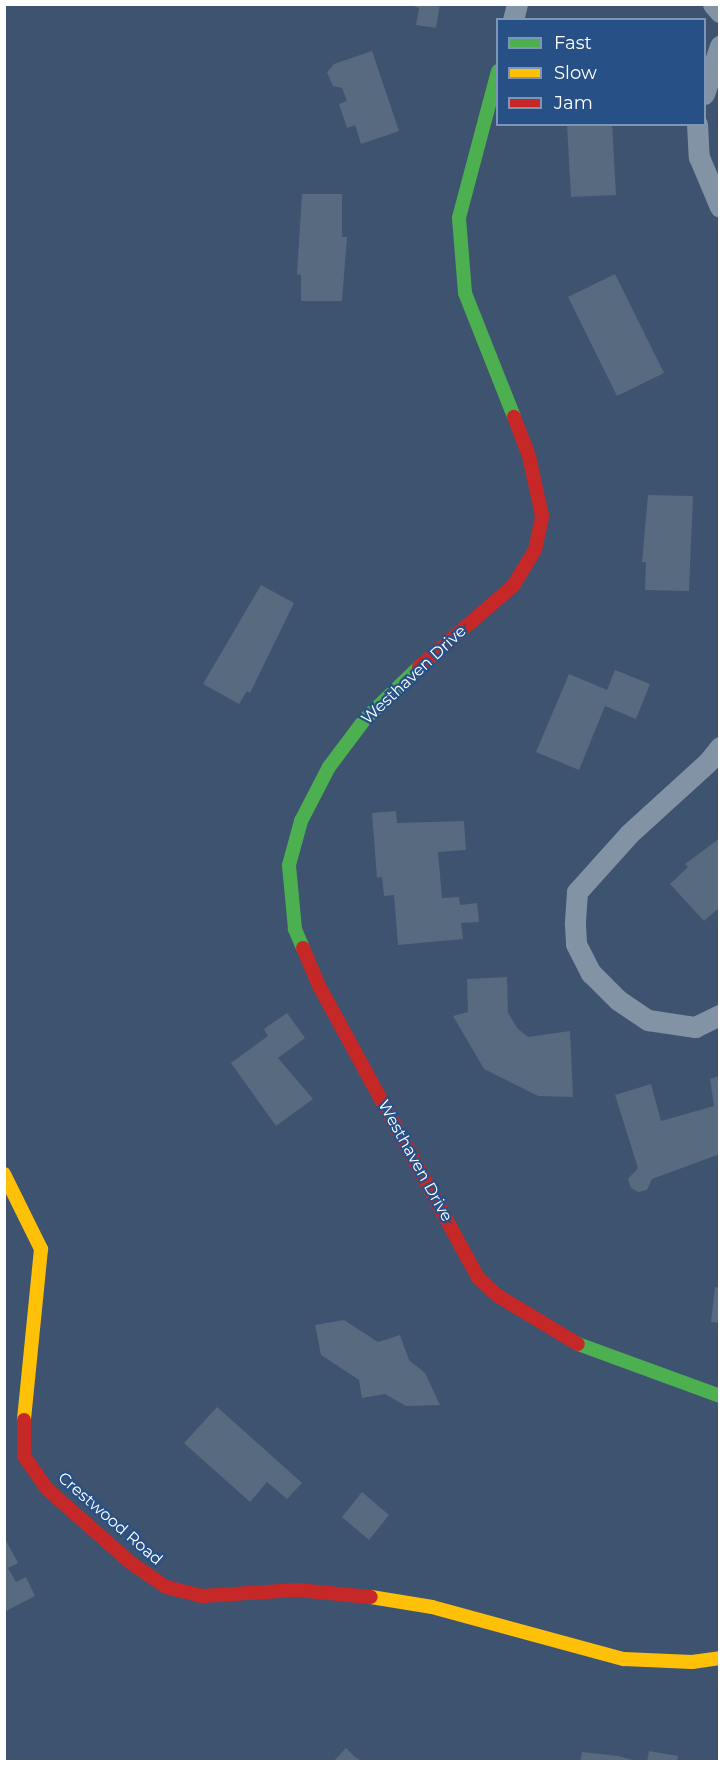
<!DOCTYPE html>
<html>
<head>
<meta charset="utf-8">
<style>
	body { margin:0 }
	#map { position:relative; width:724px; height:1766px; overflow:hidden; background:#3d5370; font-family:Montserrat,sans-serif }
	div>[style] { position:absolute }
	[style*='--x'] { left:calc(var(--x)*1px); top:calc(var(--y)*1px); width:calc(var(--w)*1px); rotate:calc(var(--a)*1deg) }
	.building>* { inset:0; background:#586a80 }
	.street>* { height:21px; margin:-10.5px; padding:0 10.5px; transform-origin:10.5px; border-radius:10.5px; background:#8393a6 }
	.fast>* { height:14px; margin:-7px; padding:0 7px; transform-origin:7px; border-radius:7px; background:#4caf50 }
	.slow>* { height:14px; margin:-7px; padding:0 7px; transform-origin:7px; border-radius:7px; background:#ffc107 }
	.jam>* { height:14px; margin:-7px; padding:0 7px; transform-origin:7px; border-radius:7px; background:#c62828 }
	span { translate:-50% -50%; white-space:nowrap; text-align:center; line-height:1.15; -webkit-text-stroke:4.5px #275086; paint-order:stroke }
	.street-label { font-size:16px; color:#fff }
	.frame { position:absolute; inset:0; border:6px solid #fff; pointer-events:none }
	.legend { position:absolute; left:496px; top:18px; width:210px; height:108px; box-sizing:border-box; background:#275086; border:2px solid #7d96b6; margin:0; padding:8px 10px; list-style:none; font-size:18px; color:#fff }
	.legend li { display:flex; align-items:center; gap:12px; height:30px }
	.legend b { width:30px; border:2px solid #7d96b6 }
</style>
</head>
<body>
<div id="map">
	<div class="building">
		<i style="clip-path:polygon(408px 4px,440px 4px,436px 28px,416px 25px,419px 8px)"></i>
		<i style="clip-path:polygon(372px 51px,399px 131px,361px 144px,355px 125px,347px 128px,339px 104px,347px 101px,342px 88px,333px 86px,327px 72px,334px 64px)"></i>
		<i style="clip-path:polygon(567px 124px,612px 124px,616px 195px,571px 197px)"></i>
		<i style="clip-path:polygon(302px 194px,342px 194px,342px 237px,347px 237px,342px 301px,301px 301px,301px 275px,297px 274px)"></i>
		<i style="clip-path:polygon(615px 274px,664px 373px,617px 396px,568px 297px)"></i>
		<i style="clip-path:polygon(648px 495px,693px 496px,689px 591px,645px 590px,646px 562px,642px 562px)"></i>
		<i style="clip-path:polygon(261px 585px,294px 603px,250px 693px,247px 691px,239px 704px,203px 684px)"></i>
		<i style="clip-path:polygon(615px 670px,650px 684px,636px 719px,605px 706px,579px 770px,536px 752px,569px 674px,607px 690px)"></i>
		<i style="clip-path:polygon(396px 811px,397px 823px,464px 821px,466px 850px,438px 852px,442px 898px,459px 897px,460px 905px,477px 903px,479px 922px,461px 923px,463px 939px,398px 945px,394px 895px,384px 896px,382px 877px,377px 878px,372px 813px)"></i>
		<i style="clip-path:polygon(720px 838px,720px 907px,704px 921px,670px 884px,688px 867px,685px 864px)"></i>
		<i style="clip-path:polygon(507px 977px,508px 1013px,518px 1029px,528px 1037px,570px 1031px,573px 1097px,538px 1096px,484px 1069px,453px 1016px,468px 1012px,467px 979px)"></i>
		<i style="clip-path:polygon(287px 1013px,305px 1038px,278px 1058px,313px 1099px,276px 1126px,231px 1063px,268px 1036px,264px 1029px)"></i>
		<i style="clip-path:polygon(720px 1076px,720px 1154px,652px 1179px,647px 1190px,638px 1192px,631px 1188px,628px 1179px,638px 1168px,615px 1095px,651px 1084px,661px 1121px,714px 1106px,710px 1079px)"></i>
		<i style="clip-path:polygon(715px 1287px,720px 1288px,720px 1323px,711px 1322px)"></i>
		<i style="clip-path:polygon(344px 1320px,378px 1342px,400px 1335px,409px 1360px,425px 1373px,440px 1405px,406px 1406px,385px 1394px,362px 1398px,359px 1380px,321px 1355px,315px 1325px)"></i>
		<i style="clip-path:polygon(217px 1407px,302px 1483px,287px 1499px,267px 1482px,250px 1502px,184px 1443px)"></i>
		<i style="clip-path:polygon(362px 1492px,389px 1515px,369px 1540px,342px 1517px)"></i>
		<i style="clip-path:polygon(4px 1537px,18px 1563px,8px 1568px,16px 1582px,26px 1577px,35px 1596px,4px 1612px)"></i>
		<i style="clip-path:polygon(346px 1748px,355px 1757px,363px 1762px,333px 1762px)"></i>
		<i style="clip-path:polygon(649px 1751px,678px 1756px,677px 1762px,647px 1762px)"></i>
		<i style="clip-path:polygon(582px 1752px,618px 1756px,640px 1762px,580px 1762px)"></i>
	</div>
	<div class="street">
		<i style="--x:713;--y:4;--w:11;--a:49"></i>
		<i style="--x:513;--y:20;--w:16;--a:-76"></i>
		<i style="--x:704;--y:94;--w:51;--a:-71.6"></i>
		<i style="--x:697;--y:124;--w:33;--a:87"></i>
		<i style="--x:699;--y:157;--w:54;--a:67.2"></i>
		<i style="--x:720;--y:747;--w:19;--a:129"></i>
		<i style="--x:708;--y:762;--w:107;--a:137.7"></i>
		<i style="--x:629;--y:834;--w:78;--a:131.9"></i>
		<i style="--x:577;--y:892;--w:32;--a:94"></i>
		<i style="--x:575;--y:924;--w:20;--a:87"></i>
		<i style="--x:576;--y:944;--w:33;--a:63"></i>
		<i style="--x:591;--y:973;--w:38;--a:45"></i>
		<i style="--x:618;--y:1000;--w:36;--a:34"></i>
		<i style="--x:648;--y:1020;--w:48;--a:8.5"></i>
		<i style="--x:695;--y:1027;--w:28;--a:-26"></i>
	</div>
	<div class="fast">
		<i style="--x:498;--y:71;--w:152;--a:104.9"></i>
		<i style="--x:459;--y:218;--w:75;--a:85.4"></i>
		<i style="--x:465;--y:293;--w:133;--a:68.4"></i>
		<i style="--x:303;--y:948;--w:21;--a:-113"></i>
		<i style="--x:295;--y:929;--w:64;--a:-95.4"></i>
		<i style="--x:289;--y:865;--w:46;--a:-74.7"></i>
		<i style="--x:301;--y:821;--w:61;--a:-62.6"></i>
		<i style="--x:329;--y:767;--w:60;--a:-53.1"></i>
		<i style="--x:365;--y:719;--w:75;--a:-43.9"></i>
		<i style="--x:578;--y:1344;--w:151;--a:20.1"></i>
	</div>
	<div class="slow">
		<i style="--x:4;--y:1174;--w:84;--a:63.7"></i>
		<i style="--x:41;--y:1249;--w:172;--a:95.7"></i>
		<i style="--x:371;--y:1597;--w:62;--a:9.3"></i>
		<i style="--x:432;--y:1607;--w:199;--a:15.2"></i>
		<i style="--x:624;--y:1659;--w:68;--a:2.5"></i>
		<i style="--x:692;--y:1662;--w:28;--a:-8"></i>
	</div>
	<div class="jam">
		<i style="--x:419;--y:667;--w:124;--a:-40.8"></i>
		<i style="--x:513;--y:586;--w:42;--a:-58.6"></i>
		<i style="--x:535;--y:550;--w:35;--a:-78"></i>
		<i style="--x:542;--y:516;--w:61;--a:-102.2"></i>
		<i style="--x:529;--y:456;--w:42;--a:-111"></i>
		<i style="--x:303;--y:948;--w:39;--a:67"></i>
		<i style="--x:318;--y:984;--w:335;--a:61.4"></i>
		<i style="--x:478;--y:1278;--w:27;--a:42"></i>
		<i style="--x:498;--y:1296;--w:93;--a:31"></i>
		<i style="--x:24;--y:1420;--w:36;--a:90"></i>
		<i style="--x:24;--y:1456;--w:40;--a:55.1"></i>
		<i style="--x:47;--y:1489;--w:112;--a:41.4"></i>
		<i style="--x:131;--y:1563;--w:42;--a:34.4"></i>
		<i style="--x:166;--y:1587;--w:37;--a:14"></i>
		<i style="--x:202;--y:1596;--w:95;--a:-3.6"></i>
		<i style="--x:297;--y:1590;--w:74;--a:5.4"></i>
	</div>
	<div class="street-label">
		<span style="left:414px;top:675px;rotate:-43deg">Westhaven Drive</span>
		<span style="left:415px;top:1161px;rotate:61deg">Westhaven Drive</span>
		<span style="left:110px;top:1519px;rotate:41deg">Crestwood Road</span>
	</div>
	<div class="frame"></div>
	<ul class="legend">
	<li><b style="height:8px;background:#4caf50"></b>Fast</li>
	<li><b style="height:8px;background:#ffc107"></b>Slow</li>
	<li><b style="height:8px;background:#c62828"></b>Jam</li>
	</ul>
</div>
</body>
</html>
